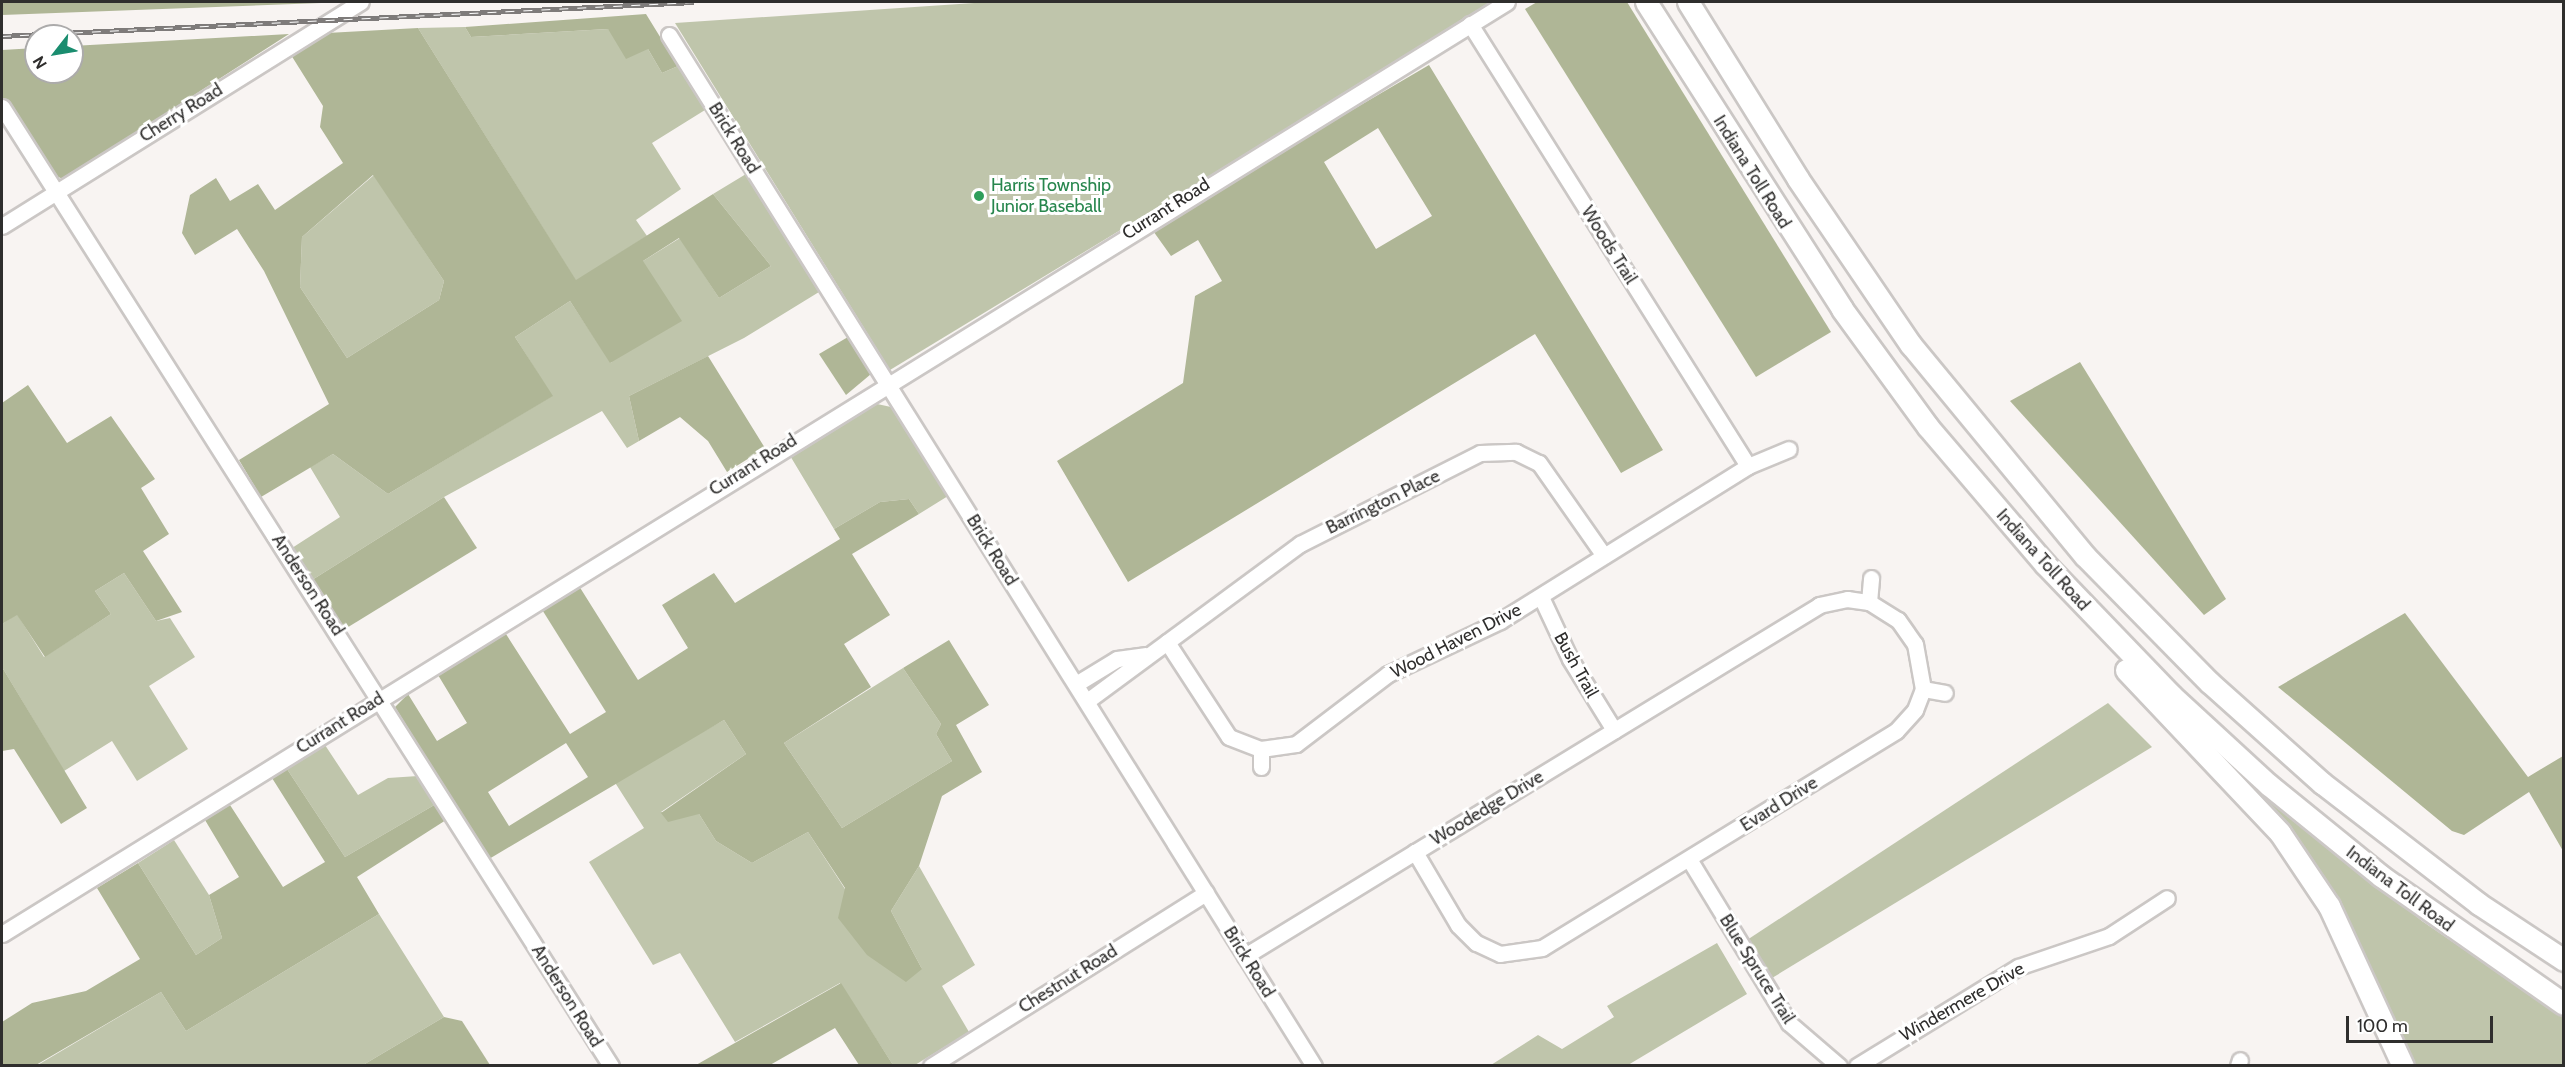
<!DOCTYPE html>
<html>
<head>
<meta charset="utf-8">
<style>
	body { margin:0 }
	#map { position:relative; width:2565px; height:1067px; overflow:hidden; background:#f8f4f2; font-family:Cabin,sans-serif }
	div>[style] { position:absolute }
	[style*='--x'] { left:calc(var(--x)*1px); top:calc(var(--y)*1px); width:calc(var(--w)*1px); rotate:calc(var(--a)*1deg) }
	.green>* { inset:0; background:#bfc5ab }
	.forest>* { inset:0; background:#afb696 }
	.roads { filter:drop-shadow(2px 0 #cbc7c5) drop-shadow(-2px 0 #cbc7c5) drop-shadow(0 2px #cbc7c5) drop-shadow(0 -2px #cbc7c5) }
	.minor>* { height:15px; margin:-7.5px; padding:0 7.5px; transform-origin:7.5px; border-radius:7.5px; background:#fff }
	.highway>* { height:21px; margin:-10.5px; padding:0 10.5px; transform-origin:10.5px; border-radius:10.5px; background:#fff }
	.rail>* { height:5px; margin-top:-2.5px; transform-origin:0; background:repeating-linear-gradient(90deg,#fff 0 9px,#7e7b7a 0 18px); box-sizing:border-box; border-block:2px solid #7e7b7a }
	.dots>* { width:16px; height:16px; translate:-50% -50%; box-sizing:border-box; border:3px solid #fff; border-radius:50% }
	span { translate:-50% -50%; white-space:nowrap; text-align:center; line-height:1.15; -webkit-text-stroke:6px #fff; paint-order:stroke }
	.street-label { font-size:18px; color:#2f2e2d }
	.leisure-label { font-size:18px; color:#27864d }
	.left { translate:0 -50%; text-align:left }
	.frame { position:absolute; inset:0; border:3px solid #2f2e2d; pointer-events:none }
	.north { position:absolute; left:24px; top:24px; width:60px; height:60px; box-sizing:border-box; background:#fff; border:2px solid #acabab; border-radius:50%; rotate:239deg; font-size:16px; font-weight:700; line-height:24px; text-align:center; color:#2f2e2d }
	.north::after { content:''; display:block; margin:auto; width:21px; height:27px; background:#1a8d6f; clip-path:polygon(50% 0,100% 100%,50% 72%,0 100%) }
	.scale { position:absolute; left:2346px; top:1016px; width:147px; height:27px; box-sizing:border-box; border:3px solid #2f2e2d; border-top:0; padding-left:8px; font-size:18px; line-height:21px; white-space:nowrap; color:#2f2e2d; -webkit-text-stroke:4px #fff; paint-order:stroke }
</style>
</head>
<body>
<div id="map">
	<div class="green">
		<i style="clip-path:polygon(989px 2px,1496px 2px,890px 370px,675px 23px)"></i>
		<i style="clip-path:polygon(465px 27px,471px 37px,608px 29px,648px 49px,662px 73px,678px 66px,705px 110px,652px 143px,681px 189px,636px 220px,647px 236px,576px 281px,418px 28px)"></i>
		<i style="clip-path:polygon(746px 174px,819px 292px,744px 338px,629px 396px,639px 441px,627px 448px,602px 411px,444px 497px,312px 580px,292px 548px,340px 517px,310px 467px,333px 454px,388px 494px,552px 396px,515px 337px,570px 301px,611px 363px,643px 261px,680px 238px,719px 298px,771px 266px,713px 194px)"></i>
		<i style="clip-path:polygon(374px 175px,444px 281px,439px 300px,347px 358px,300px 287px,302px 237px)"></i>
		<i style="clip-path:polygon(868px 402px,891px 407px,948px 496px,919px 514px,909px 499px,880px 502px,834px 529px,789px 454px)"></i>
		<i style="clip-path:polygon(124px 573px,156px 621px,170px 618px,195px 657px,149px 686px,188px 749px,137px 781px,112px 741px,64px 771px,2px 667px,2px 624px,17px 614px,44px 657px,111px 614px,95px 591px)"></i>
		<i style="clip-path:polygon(903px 668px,941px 724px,936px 734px,952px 761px,842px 828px,784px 743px)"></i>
		<i style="clip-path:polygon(2108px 703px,2152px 747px,1772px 978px,1747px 940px)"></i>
		<i style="clip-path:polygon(724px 720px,746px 754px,661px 812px,699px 814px,716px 841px,752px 863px,808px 832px,845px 889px,922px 969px,891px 911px,919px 866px,975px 965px,942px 986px,969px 1032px,915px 1065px,893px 1065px,840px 983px,735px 1042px,680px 953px,653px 965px,589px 862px,644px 828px,614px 781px)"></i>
		<i style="clip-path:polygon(325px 745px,358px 795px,388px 778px,418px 776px,436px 804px,345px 857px,287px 769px)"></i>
		<i style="clip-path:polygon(2229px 764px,2422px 921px,2563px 1017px,2563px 1065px,2408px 1065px,2359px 956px)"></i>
		<i style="clip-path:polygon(174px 840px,209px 895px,222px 938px,196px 955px,138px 863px)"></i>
		<i style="clip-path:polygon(379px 914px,444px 1017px,363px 1065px,36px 1066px,161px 992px,186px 1031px)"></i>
		<i style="clip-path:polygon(1717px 943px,1747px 994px,1628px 1065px,1491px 1065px,1538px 1035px,1562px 1049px,1614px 1017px,1607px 1006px)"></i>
	</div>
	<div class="forest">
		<i style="clip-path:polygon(2px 2px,348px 2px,2px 15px)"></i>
		<i style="clip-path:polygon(1537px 2px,1627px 2px,1831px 332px,1756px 377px,1525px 9px)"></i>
		<i style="clip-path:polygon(646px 14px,678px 66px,662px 73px,648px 49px,626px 59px,608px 29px,471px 37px,465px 27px)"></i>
		<i style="clip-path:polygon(evenodd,418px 28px,576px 280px,713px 194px,771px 266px,719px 298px,679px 238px,643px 261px,682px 321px,610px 363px,570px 301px,515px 337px,553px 396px,388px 494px,333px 454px,261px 497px,239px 460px,329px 404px,264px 271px,237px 229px,195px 255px,182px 233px,190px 195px,216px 178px,230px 201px,258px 184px,275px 210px,343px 163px,320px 127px,323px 106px,291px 55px,327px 33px,418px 28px,373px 175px,444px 281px,439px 300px,347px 358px,300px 287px,302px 237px,373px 175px)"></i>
		<i style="clip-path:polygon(289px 34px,63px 179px,49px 173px,2px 97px,2px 50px,36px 48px,36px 72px,72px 72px,72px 46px)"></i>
		<i style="clip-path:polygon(evenodd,1429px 65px,1663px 450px,1621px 473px,1535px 334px,1128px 582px,1057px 461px,1183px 383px,1195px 296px,1222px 281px,1198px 240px,1171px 256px,1151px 228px,1429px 65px,1378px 128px,1432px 216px,1376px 249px,1324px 162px,1378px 128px)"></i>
		<i style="clip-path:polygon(848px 337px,871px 374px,846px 395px,819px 354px)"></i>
		<i style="clip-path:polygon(708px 356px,765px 448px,727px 472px,708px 441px,680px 417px,639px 441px,629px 396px)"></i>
		<i style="clip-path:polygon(2080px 362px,2226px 599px,2204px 615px,2010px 401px)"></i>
		<i style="clip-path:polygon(28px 385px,67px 443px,111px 416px,155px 479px,141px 488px,169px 534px,143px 551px,182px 612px,156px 621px,124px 573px,95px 591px,111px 614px,45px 657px,17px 615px,2px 624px,2px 403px)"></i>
		<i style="clip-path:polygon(444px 497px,477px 548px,345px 629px,312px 580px)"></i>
		<i style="clip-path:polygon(evenodd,909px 499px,919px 514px,852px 554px,890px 615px,844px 644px,871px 687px,784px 743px,842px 828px,952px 761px,936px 734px,941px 724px,903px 668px,949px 640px,989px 705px,956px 725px,982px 772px,942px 796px,919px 866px,891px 911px,922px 969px,906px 982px,867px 955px,838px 918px,845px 888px,808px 832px,752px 863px,716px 841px,699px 814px,668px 822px,661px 813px,746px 754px,724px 720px,489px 859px,395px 707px,408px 694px,437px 741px,467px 723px,438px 675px,504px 631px,570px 734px,606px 712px,541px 608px,579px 586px,638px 680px,688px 648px,662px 605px,714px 573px,735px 603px,840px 539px,834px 529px,880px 502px,909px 499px,566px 743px,588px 777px,509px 826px,488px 792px,566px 743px)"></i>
		<i style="clip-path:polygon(2405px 613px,2528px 777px,2563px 756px,2563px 851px,2529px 792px,2464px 835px,2452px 831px,2278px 687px)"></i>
		<i style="clip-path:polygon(2px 667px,87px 808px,61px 824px,14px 749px,2px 751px)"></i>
		<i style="clip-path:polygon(287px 769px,345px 857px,436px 804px,446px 820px,357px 877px,379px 914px,186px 1031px,161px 992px,36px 1065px,2px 1066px,2px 1022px,32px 1003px,86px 991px,140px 959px,97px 888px,138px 863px,196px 955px,222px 938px,209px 895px,239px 877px,205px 820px,230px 805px,283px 887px,325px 862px,272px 778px)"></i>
		<i style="clip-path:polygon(841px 983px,893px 1065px,859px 1065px,835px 1028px,770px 1065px,696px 1065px)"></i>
		<i style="clip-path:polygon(444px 1017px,462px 1021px,490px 1065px,363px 1065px)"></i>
	</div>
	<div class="roads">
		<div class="minor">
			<i style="--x:1470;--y:24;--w:522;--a:57.83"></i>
			<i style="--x:669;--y:35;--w:1216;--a:57.97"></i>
			<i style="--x:2;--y:107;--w:1136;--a:57.58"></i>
			<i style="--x:2;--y:226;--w:423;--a:-32"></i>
			<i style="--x:1541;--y:597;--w:68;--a:64.9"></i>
			<i style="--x:1570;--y:659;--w:84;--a:58.2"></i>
			<i style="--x:1869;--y:602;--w:24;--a:-85"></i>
			<i style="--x:1167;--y:642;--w:113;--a:56.9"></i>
			<i style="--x:1229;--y:737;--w:34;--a:21"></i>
			<i style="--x:1261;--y:749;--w:35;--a:-8"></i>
			<i style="--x:1296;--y:744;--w:116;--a:-37.3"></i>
			<i style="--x:1388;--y:674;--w:124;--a:-25.3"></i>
			<i style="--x:1500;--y:621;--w:292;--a:-32"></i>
			<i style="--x:1748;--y:466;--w:44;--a:-22.5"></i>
			<i style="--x:1076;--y:684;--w:48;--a:-31.4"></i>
			<i style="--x:1117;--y:659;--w:28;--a:-8"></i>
			<i style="--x:1923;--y:689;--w:22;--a:10"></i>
			<i style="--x:1087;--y:701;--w:265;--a:-36.4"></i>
			<i style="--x:1300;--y:544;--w:202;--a:-26.8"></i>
			<i style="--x:1480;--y:453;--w:36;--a:-2"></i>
			<i style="--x:1516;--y:452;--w:25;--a:26"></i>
			<i style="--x:1539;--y:463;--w:113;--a:55"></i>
			<i style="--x:1261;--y:767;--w:18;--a:-90"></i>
			<i style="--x:1689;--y:859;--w:192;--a:58.6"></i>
			<i style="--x:1789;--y:1023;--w:66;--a:40.7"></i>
			<i style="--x:2;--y:934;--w:1770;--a:-31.77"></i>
			<i style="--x:1245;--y:956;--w:199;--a:-31.5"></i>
			<i style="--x:1415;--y:852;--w:474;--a:-31.4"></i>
			<i style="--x:1819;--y:605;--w:29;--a:-12"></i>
			<i style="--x:1847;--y:599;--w:22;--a:8"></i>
			<i style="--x:1869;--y:602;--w:34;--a:32"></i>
			<i style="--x:1898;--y:620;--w:29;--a:55"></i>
			<i style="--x:1915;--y:644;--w:46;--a:79.9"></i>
			<i style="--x:1923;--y:689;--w:22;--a:111"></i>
			<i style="--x:1915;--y:710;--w:28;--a:132"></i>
			<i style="--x:1896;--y:731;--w:415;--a:148.5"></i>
			<i style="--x:1542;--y:948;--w:42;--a:171.9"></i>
			<i style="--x:1500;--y:954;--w:26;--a:-155"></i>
			<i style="--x:1476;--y:943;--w:25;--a:-135"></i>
			<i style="--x:1458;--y:925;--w:85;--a:-120.5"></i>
			<i style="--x:931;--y:1066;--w:325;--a:-32.2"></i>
			<i style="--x:1857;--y:1066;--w:189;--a:-31.6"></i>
			<i style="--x:2018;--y:967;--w:96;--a:-18.8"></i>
			<i style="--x:2109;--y:936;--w:69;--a:-33.2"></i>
			<i style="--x:2238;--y:1066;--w:6;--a:-72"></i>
		</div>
		<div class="highway">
			<i style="--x:1646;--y:2;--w:364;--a:57.4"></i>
			<i style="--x:1842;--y:309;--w:146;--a:53.9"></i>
			<i style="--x:1928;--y:427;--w:180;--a:49.5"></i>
			<i style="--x:2045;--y:564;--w:182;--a:46.1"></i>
			<i style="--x:2171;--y:695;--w:133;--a:42.6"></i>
			<i style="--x:2269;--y:785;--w:144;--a:39.1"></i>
			<i style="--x:2381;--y:876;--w:223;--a:35"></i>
			<i style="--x:1688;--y:2;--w:208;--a:58.1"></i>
			<i style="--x:1798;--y:179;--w:201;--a:55.8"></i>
			<i style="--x:1911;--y:345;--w:273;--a:50.5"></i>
			<i style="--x:2085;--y:556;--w:177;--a:45.5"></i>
			<i style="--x:2209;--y:682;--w:152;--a:41.8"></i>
			<i style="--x:2322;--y:783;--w:198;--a:37.6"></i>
			<i style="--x:2479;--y:904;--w:102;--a:33.4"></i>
			<i style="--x:2126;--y:670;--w:224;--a:46.6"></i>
			<i style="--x:2280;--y:833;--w:88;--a:56.1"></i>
			<i style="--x:2329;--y:906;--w:176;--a:65.2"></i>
		</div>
	</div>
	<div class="rail">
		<i style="--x:2;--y:36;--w:693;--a:-2.81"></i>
	</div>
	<div class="dots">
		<i style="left:979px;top:196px;background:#2e9e5b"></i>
	</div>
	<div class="street-label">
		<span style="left:181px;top:113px;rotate:-32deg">Cherry Road</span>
		<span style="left:734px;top:138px;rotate:58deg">Brick Road</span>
		<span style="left:1752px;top:172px;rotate:58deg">Indiana Toll Road</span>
		<span style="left:1166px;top:209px;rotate:-32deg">Currant Road</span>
		<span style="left:1609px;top:245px;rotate:58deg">Woods Trail</span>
		<span style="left:753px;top:465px;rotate:-32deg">Currant Road</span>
		<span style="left:1383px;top:502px;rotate:-26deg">Barrington Place</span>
		<span style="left:992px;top:550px;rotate:58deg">Brick Road</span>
		<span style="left:2043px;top:560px;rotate:48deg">Indiana Toll Road</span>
		<span style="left:308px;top:585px;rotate:57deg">Anderson Road</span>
		<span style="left:1456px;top:641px;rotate:-27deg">Wood Haven Drive</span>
		<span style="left:1576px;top:665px;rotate:61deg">Bush Trail</span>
		<span style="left:340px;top:723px;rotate:-32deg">Currant Road</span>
		<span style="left:1779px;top:804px;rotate:-32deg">Evard Drive</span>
		<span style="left:1487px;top:808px;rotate:-31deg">Woodedge Drive</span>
		<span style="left:2400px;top:889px;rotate:37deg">Indiana Toll Road</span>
		<span style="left:1249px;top:962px;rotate:58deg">Brick Road</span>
		<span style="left:1757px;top:969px;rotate:58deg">Blue Spruce Trail</span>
		<span style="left:1068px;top:979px;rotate:-32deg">Chestnut Road</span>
		<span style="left:567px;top:996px;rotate:58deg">Anderson Road</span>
		<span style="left:1962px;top:1002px;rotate:-30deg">Windermere Drive</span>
	</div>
	<div class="leisure-label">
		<span class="left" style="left:991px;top:196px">Harris Township<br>Junior Baseball</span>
	</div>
	<div class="frame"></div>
	<div class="north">N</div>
	<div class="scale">100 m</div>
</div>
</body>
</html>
